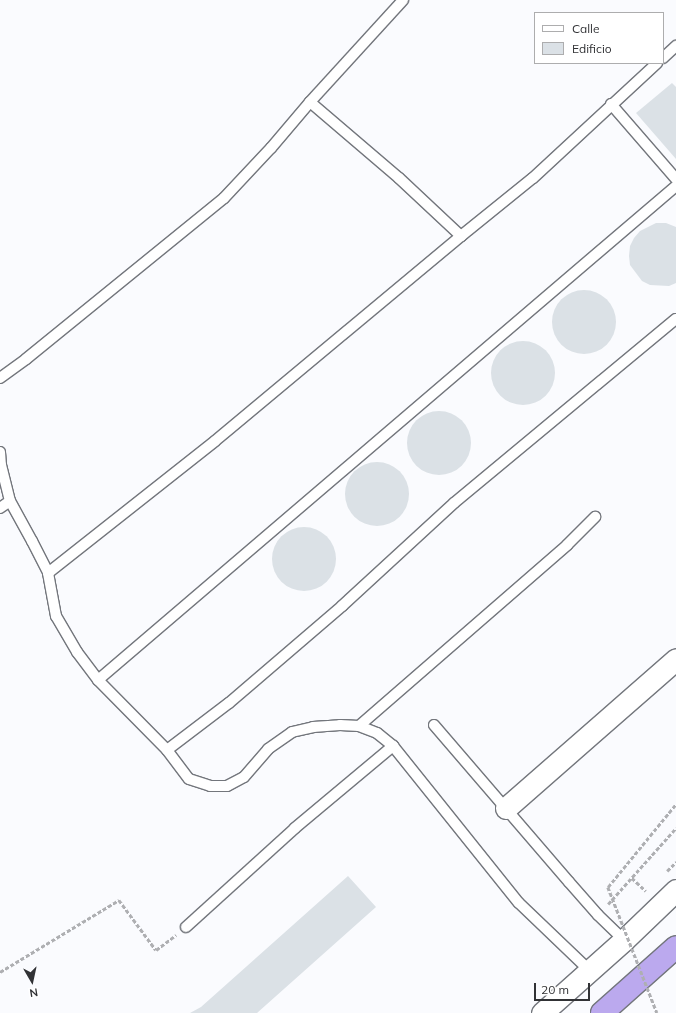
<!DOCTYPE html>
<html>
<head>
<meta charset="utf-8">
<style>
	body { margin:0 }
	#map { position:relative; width:676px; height:1013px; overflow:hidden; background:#fafbfe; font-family:Mulish,sans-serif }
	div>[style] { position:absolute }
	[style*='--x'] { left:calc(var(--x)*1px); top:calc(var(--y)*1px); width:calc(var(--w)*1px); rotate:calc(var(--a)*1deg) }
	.building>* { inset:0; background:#dbe1e6 }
	.round { border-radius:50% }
	.path>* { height:2.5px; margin-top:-1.25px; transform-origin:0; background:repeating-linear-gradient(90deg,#aeafb2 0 4px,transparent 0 6px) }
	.roads { filter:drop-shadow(1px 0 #73767c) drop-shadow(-1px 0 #73767c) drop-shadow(0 1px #73767c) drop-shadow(0 -1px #73767c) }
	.lane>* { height:10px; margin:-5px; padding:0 5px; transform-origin:5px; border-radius:5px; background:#fff }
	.street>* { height:21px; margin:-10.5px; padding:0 10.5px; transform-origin:10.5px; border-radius:10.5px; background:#fff }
	.highway>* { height:22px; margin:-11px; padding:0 11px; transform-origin:11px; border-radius:11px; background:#bba9ee }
	.path-bridge>* { height:2.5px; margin-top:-1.25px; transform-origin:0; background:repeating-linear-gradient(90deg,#aeafb2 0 4px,transparent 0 6px) }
	span { translate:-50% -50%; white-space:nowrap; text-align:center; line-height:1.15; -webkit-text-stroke:3px #fff; paint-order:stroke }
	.legend { position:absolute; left:534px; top:12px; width:130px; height:52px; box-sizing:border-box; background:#fff; border:1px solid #adadae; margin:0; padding:5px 7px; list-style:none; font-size:12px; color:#313235 }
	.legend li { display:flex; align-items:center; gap:8px; height:20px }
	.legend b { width:20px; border:1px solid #adadae }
	.north { position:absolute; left:12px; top:961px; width:40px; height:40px; -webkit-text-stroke:3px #fff; paint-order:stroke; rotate:171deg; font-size:11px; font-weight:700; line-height:16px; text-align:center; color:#313235 }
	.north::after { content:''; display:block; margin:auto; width:14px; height:18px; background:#313235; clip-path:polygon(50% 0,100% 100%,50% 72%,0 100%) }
	.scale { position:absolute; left:534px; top:983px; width:56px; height:18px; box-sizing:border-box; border:2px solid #313235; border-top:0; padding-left:5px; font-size:12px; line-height:14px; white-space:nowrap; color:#313235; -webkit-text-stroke:3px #fff; paint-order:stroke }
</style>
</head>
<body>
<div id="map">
	<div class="building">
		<i style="clip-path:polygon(672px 83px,676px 87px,676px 159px,636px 113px)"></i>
		<i style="clip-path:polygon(656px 223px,666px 223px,676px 227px,676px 283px,669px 286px,650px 285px,642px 281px,630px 265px,629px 256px,630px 246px,634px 238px,640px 231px)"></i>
		<i class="round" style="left:552px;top:290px;width:64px;height:64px"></i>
		<i class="round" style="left:491px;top:341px;width:64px;height:64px"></i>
		<i class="round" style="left:407px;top:411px;width:64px;height:64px"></i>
		<i class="round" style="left:345px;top:462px;width:64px;height:64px"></i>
		<i class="round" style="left:272px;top:527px;width:64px;height:64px"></i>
		<i style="clip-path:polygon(348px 876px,376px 907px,257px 1013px,190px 1013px,201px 1007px)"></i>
	</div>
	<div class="path">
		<i style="--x:667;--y:871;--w:13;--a:-45"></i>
		<i style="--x:632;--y:878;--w:19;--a:43"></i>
		<i style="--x:608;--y:887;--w:107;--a:-50.7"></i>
		<i style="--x:608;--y:904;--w:102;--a:-48.2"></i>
		<i style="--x:0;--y:972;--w:139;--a:-31.2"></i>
		<i style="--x:119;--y:900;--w:62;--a:53.5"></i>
		<i style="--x:156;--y:950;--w:25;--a:-37"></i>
	</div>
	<div class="roads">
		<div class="lane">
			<i style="--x:663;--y:58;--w:18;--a:-43"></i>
			<i style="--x:310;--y:102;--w:117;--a:40.5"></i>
			<i style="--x:399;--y:178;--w:85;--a:43.1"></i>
			<i style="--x:461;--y:236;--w:92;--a:-38.9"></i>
			<i style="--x:533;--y:178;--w:169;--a:-42.8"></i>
			<i style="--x:611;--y:104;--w:99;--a:49.1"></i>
			<i style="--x:0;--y:378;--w:32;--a:-36"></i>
			<i style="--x:26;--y:359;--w:255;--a:-39.1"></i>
			<i style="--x:224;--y:198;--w:69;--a:-46.8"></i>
			<i style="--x:271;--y:148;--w:60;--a:-49.7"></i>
			<i style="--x:310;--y:102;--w:138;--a:-47.6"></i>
			<i style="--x:0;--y:452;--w:13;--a:86"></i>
			<i style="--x:1;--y:465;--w:37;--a:76"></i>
			<i style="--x:0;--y:508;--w:12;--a:-35"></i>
			<i style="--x:10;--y:501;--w:46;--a:61.2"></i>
			<i style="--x:32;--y:541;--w:36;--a:63"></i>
			<i style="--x:48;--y:573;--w:44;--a:79.5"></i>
			<i style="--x:56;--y:616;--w:42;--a:59.7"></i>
			<i style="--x:77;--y:652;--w:35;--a:53"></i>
			<i style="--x:98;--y:680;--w:98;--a:45.4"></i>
			<i style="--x:167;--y:750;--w:36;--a:53"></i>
			<i style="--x:189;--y:779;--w:22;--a:18"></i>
			<i style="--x:210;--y:786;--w:17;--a:0"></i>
			<i style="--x:227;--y:786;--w:19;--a:-28"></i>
			<i style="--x:244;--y:777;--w:37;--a:-49"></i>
			<i style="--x:268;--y:749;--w:29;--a:-35"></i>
			<i style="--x:292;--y:732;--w:22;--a:-13"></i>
			<i style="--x:313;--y:727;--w:27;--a:-4"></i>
			<i style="--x:340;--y:725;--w:19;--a:3"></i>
			<i style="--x:359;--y:726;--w:19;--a:21"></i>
			<i style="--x:377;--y:733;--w:21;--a:39"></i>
			<i style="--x:393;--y:746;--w:201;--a:51.3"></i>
			<i style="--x:519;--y:903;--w:97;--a:43.7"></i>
			<i style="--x:48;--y:573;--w:213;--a:-38.3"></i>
			<i style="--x:215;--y:441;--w:320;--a:-39.8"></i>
			<i style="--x:98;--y:680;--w:760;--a:-40.52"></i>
			<i style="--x:434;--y:725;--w:207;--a:49.3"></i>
			<i style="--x:569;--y:882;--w:44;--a:48.7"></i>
			<i style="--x:598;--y:915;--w:36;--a:44"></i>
			<i style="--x:359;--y:726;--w:276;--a:-41"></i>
			<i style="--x:567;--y:545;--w:40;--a:-45"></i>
			<i style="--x:167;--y:750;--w:78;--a:-37.2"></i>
			<i style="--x:229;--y:703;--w:149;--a:-40.6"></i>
			<i style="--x:342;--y:606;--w:152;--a:-42.6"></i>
			<i style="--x:454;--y:503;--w:288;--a:-39.7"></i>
			<i style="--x:186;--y:927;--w:147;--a:-42.2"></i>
			<i style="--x:295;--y:828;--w:128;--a:-39.9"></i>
		</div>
		<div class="street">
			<i style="--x:506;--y:808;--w:226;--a:-41.2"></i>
			<i style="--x:542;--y:1013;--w:110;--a:-41.7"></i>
			<i style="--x:624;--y:940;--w:72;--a:-43.9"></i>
		</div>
		<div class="highway">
			<i style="--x:602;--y:1013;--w:99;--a:-41.7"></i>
		</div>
	</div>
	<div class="path-bridge">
		<i style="--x:608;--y:887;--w:135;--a:68.7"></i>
	</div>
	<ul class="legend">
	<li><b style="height:5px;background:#fff"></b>Calle</li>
	<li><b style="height:11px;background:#dbe1e6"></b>Edificio</li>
	</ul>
	<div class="north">N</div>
	<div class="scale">20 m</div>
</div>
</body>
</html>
